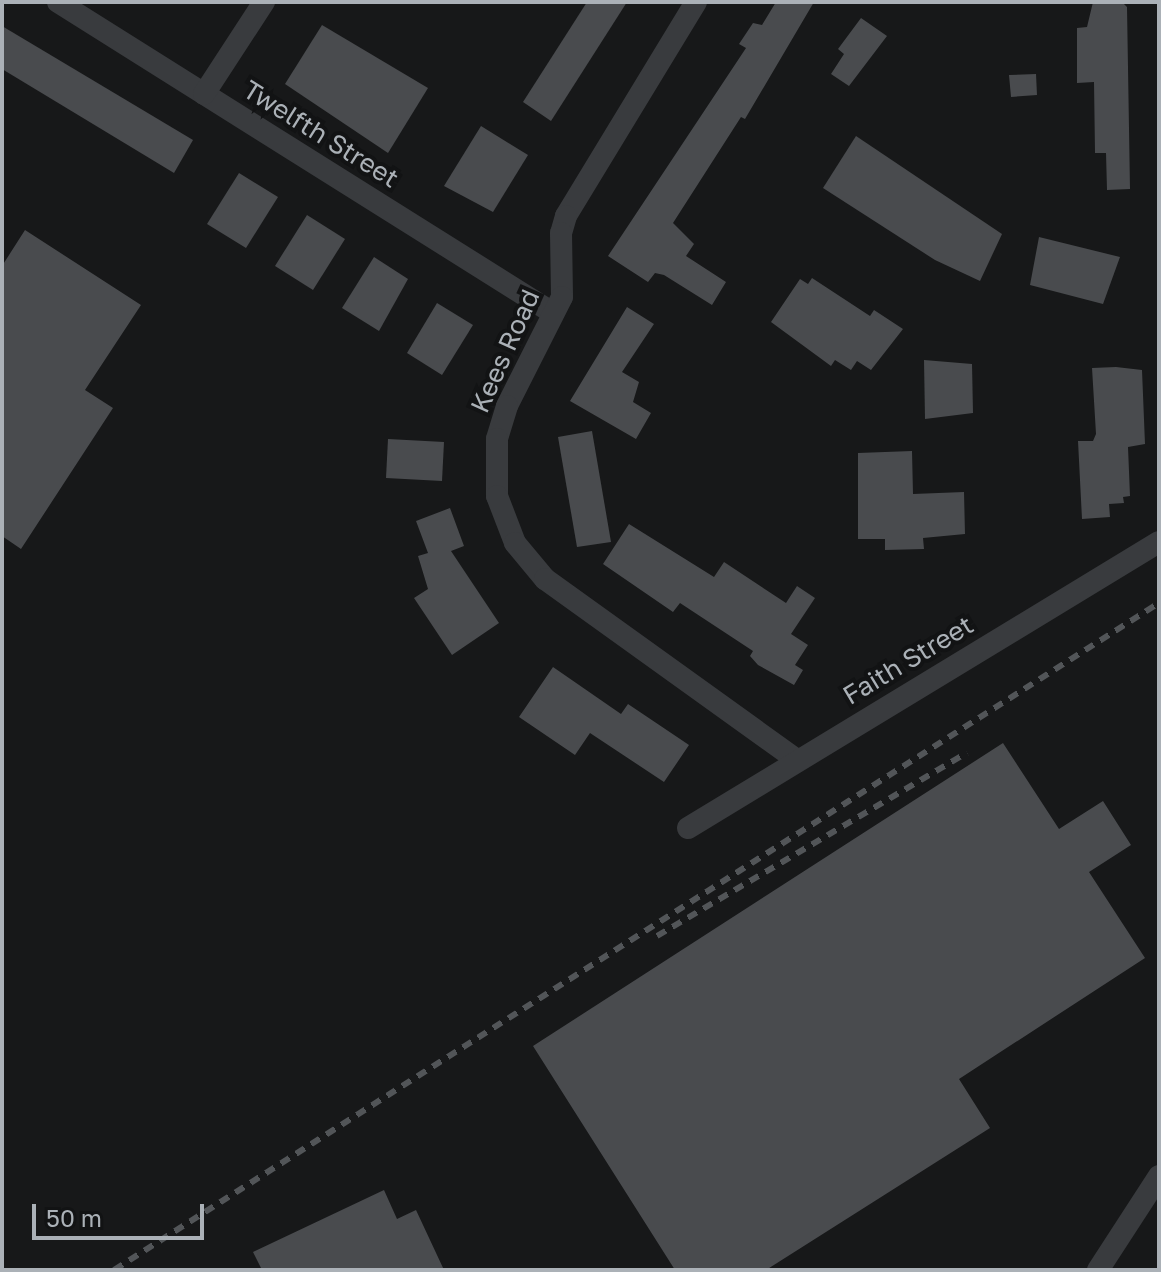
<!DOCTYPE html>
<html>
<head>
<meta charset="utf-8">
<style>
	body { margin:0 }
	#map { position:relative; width:1161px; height:1272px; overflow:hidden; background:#171819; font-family:"Golos Text",sans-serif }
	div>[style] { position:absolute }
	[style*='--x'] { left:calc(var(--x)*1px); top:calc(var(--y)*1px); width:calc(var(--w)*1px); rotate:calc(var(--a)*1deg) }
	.building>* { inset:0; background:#494b4e }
	.minor>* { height:22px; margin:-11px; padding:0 11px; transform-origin:11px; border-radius:11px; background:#393b3e }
	.rail>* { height:6px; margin-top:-3px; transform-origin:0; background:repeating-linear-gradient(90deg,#525558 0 10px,transparent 0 18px) }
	span { translate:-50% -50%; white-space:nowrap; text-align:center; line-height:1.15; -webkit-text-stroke:8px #121314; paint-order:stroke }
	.street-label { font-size:26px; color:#abb1b7 }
	.frame { position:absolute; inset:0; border:4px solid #abb1b7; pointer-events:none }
	.scale { position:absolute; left:32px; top:1204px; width:172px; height:36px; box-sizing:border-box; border:4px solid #abb1b7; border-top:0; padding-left:10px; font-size:24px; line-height:28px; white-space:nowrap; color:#abb1b7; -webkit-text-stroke:6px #121314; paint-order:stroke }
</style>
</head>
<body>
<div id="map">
	<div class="building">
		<i style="clip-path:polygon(587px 2px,627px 2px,551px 121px,523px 102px)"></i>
		<i style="clip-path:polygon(776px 2px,814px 2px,745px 119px,741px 117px,673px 223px,694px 244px,686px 256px,726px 282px,712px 305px,664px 275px,655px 273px,648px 282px,608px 256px,746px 48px,739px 44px,753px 23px,762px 25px)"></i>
		<i style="clip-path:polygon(1093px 2px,1122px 2px,1127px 7px,1130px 189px,1107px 190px,1106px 153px,1095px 153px,1094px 82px,1077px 83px,1077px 28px,1087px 27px)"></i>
		<i style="clip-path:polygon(861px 18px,887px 36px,849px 86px,831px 74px,844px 54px,838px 49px)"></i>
		<i style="clip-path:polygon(322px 25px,428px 88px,388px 153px,285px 84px)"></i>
		<i style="clip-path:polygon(2px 26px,193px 140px,174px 173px,2px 69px)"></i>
		<i style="clip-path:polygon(1036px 74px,1037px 95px,1011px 97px,1009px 75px)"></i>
		<i style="clip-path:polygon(481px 126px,528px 155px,493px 212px,444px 186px)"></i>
		<i style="clip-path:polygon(856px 136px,1002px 234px,980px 281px,935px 260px,823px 188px)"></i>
		<i style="clip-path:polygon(239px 173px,278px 197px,246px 248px,207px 224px)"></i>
		<i style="clip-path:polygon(307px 215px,345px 239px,313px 290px,275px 266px)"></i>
		<i style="clip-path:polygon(25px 230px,141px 305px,85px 390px,113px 408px,21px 549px,2px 536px,2px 266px)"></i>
		<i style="clip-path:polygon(1039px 237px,1120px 257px,1103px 304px,1030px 285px)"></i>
		<i style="clip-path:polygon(374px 257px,408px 279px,379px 331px,342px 308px)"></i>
		<i style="clip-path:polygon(812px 278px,870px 316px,874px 310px,903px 329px,871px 370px,857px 361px,851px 370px,835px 360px,831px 366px,771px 322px,800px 279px,808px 284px)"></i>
		<i style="clip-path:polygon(437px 303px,473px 325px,442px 375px,407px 353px)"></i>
		<i style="clip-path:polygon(627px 307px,654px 324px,622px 372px,639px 382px,633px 402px,651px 413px,636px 439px,570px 401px)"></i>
		<i style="clip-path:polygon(924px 360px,972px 364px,973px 413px,925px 419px)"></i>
		<i style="clip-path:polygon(1116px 367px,1142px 370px,1145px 444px,1128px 447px,1130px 496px,1123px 497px,1124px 503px,1109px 504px,1110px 517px,1082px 519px,1078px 441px,1093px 441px,1096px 434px,1092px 368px)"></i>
		<i style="clip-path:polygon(592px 431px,611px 542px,577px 547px,558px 437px)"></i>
		<i style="clip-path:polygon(388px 439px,444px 442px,442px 481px,386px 478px)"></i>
		<i style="clip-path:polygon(912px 451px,913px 494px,964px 492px,965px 534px,923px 538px,924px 549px,885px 550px,885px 539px,858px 539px,858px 453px)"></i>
		<i style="clip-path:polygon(450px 508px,464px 546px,451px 551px,499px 623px,452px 655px,414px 598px,428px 589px,418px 556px,428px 553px,416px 521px)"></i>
		<i style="clip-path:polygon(629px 524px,714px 577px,724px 562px,786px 603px,797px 586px,815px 598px,791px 634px,808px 645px,795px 665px,803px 670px,794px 685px,758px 665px,750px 656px,753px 651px,680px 603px,673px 612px,603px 564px)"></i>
		<i style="clip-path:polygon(553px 667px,621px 714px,628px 704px,689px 745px,664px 782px,590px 733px,575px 755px,519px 717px)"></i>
		<i style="clip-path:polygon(1003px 743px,1059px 829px,1103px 801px,1131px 845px,1089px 872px,1145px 958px,959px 1079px,990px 1128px,766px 1270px,675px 1270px,533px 1046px)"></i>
		<i style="clip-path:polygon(384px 1190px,397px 1219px,416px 1210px,444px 1270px,262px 1270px,253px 1252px)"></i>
	</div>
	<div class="minor">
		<i style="--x:58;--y:2;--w:585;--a:32.14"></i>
		<i style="--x:696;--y:2;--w:250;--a:121.3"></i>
		<i style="--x:566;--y:216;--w:18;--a:106"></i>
		<i style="--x:561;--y:233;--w:64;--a:89.1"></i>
		<i style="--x:562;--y:297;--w:122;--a:116.8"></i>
		<i style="--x:507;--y:406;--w:34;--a:107"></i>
		<i style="--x:497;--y:439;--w:57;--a:90"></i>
		<i style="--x:497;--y:496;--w:50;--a:69"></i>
		<i style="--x:515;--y:543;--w:47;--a:50.2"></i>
		<i style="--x:545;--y:579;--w:310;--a:35.7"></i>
		<i style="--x:204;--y:94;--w:110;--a:-56.9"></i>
		<i style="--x:688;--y:828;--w:551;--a:-31.27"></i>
		<i style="--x:1098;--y:1270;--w:112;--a:-57"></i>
	</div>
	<div class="rail">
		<i style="--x:657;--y:936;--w:360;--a:-30.6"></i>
		<i style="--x:114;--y:1270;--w:1240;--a:-32.55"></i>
	</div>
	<div class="street-label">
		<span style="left:321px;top:134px;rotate:32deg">Twelfth Street</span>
		<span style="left:505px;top:351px;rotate:-66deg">Kees Road</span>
		<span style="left:908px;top:660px;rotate:-31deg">Faith Street</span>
	</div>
	<div class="frame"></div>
	<div class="scale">50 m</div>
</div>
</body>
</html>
